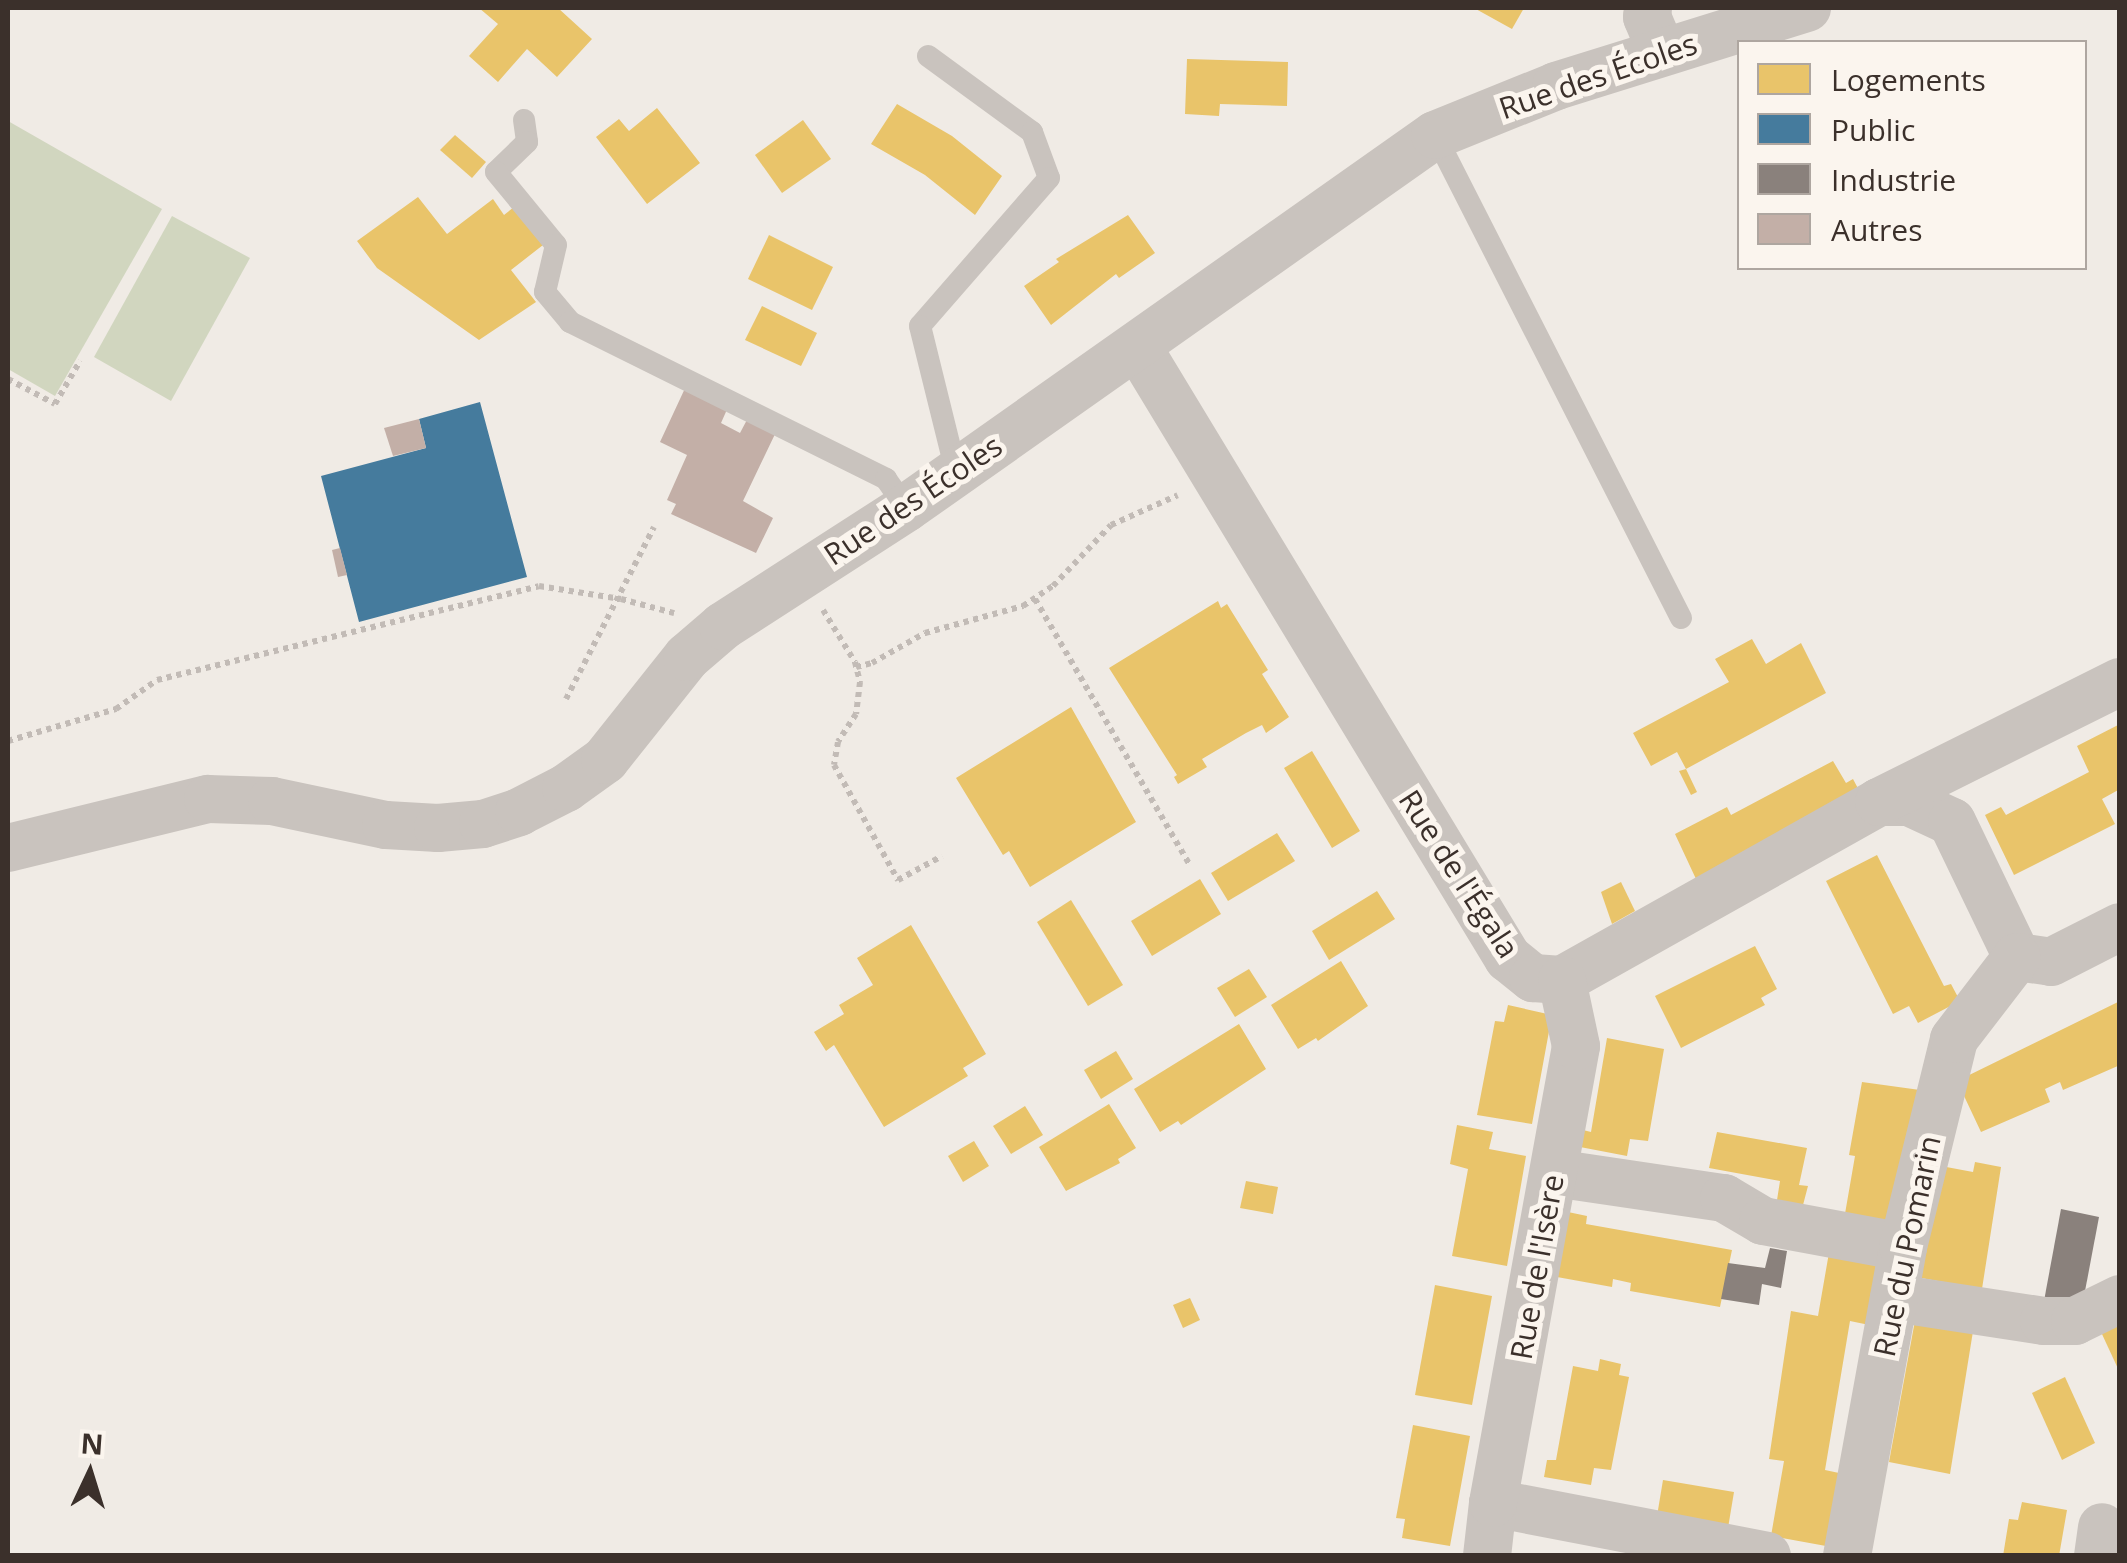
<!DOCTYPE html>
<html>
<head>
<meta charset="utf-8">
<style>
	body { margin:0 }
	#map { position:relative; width:2127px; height:1563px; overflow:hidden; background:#f0ebe5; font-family:"Open Sans",sans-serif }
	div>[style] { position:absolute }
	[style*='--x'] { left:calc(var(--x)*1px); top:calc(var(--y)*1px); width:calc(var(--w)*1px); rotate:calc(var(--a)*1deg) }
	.green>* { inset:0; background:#d1d6bf }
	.homes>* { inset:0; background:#e9c46a }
	.public>* { inset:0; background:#457b9d }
	.industry>* { inset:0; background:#8a817c }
	.building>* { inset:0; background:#c3afa7 }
	.path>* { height:6px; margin-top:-3px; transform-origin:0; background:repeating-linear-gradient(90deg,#c2bbb6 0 5px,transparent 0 10px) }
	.service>* { height:22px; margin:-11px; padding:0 11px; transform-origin:11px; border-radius:11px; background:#c9c3be }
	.minor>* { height:48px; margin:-24px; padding:0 24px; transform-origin:24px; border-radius:24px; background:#c9c3be }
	span { translate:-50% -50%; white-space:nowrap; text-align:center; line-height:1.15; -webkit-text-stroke:10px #fbf5ee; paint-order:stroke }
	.street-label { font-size:30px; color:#3b302b }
	.frame { position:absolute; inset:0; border:10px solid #3b302b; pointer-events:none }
	.legend { position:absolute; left:1737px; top:40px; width:350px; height:230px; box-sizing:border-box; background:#fbf5ee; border:2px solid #aea6a0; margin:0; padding:12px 18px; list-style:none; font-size:30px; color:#3b302b }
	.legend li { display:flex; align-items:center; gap:20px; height:50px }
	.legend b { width:50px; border:2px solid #aea6a0 }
	.north { position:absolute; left:40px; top:1423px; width:100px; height:100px; -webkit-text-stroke:8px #fbf5ee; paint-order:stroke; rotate:4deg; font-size:28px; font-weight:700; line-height:40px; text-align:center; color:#3b302b }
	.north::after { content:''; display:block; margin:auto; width:35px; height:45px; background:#3b302b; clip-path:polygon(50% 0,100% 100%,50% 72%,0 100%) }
</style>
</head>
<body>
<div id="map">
	<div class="green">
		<i style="clip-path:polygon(8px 121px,162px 209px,55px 396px,8px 369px)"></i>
		<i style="clip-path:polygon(172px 216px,250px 258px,171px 401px,94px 357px)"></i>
	</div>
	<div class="homes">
		<i style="clip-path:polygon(479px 8px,558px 8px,592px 39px,557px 77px,527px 49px,498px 82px,469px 56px,498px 24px)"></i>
		<i style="clip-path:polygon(1474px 8px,1524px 8px,1512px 29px)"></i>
		<i style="clip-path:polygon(1187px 59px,1288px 62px,1287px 106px,1220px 104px,1219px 116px,1185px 114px)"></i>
		<i style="clip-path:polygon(897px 104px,952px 136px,1002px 176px,975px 215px,925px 175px,871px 144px)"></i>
		<i style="clip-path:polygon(657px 108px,700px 163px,647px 204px,596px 137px,619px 119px,629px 131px)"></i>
		<i style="clip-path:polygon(803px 120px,831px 159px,782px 193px,755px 155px)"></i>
		<i style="clip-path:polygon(455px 135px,486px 162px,472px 178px,440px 150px)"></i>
		<i style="clip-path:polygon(418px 197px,447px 234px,493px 199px,504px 215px,514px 207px,543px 245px,511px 270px,536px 302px,479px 340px,377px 268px,357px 241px)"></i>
		<i style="clip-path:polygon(1128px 215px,1155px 253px,1119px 278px,1116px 274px,1051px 325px,1024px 286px,1059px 262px,1056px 259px)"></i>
		<i style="clip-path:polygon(769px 235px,833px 267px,812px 310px,748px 279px)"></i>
		<i style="clip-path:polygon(762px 306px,817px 333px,801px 366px,745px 340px)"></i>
		<i style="clip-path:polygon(1218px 601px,1221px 608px,1227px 604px,1268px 670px,1262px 674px,1289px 717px,1266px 733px,1262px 725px,1246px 733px,1202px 759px,1207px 767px,1178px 784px,1174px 777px,1177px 775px,1109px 668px)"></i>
		<i style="clip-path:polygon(1752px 639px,1766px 664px,1801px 643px,1826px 693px,1686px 769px,1677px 752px,1651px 766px,1633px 733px,1729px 682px,1715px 659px)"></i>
		<i style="clip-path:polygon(1071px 707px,1136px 822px,1030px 887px,1009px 851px,1003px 855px,956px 778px)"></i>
		<i style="clip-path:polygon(2120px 724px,2120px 789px,2102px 799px,2115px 824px,2014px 875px,1985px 815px,2001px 807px,2006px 815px,2089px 772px,2077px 746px)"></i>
		<i style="clip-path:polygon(1312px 751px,1360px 831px,1332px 848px,1284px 768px)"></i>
		<i style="clip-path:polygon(1833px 761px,1846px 783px,1853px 779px,1862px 796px,1696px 879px,1675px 834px,1727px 807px,1731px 815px)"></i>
		<i style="clip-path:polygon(1686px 769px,1697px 792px,1691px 795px,1679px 771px)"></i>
		<i style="clip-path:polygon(1277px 833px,1295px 861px,1228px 901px,1211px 873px)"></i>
		<i style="clip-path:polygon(1877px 855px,1944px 986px,1951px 984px,1960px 1001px,1918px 1023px,1909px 1006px,1893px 1014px,1826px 881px)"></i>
		<i style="clip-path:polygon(1200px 879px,1221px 914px,1152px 956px,1131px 921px)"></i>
		<i style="clip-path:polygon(1621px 882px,1635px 911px,1612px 924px,1601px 892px)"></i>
		<i style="clip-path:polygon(1377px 891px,1395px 919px,1329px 960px,1312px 931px)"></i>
		<i style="clip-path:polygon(1071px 900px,1123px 985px,1088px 1006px,1037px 922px)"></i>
		<i style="clip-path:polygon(911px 925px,986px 1054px,963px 1068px,968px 1076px,884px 1127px,834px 1045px,826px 1051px,814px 1032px,844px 1014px,839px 1005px,873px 985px,857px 958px)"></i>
		<i style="clip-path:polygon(1755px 946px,1777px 989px,1761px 998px,1765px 1005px,1681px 1048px,1655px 996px)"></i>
		<i style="clip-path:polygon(1341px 961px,1368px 1006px,1318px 1041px,1316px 1038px,1298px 1049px,1271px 1005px)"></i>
		<i style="clip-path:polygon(1249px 969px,1267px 997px,1235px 1017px,1217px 988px)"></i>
		<i style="clip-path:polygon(2120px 1001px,2120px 1065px,2063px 1090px,2060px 1082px,2045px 1089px,2050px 1102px,1981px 1132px,1957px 1081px)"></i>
		<i style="clip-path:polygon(1508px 1005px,1552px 1015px,1532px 1124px,1477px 1115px,1495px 1021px,1504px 1022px)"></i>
		<i style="clip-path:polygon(1239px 1024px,1266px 1069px,1181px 1125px,1178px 1121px,1160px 1132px,1134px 1089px)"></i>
		<i style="clip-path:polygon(1607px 1038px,1664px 1049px,1648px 1141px,1630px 1139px,1627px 1156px,1580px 1147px,1583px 1130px,1591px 1132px)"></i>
		<i style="clip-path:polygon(1116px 1051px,1133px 1079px,1101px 1099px,1084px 1070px)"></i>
		<i style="clip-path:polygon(1862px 1082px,1920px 1090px,1898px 1240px,1842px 1231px,1855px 1156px,1849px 1155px)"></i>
		<i style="clip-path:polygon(1109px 1104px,1136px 1148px,1118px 1159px,1120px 1163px,1066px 1191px,1039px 1147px)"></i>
		<i style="clip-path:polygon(1025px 1106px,1043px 1135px,1011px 1154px,993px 1126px)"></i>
		<i style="clip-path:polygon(1457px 1125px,1493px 1132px,1489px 1149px,1526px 1156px,1507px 1266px,1452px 1256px,1468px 1169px,1450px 1164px)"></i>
		<i style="clip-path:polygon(1717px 1132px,1807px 1148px,1799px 1185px,1808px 1186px,1803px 1205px,1777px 1200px,1780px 1181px,1709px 1168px)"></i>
		<i style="clip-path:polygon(974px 1141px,989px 1166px,963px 1182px,948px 1156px)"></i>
		<i style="clip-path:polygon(1975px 1162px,2001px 1167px,1982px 1289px,1921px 1278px,1941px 1166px,1973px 1172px)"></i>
		<i style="clip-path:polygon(1246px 1181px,1278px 1187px,1273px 1214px,1240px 1208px)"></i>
		<i style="clip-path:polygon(1568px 1212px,1587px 1216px,1586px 1224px,1732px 1250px,1720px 1307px,1630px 1291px,1631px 1283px,1613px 1279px,1612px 1287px,1557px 1277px)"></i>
		<i style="clip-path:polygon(1831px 1241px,1891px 1252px,1879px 1327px,1850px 1321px,1825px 1470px,1839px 1473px,1826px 1546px,1771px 1536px,1784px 1461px,1769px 1459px,1791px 1311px,1818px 1316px)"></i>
		<i style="clip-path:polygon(1435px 1285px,1492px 1296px,1472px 1405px,1415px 1395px)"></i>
		<i style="clip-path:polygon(1190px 1298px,1200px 1320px,1183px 1328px,1173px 1305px)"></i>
		<i style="clip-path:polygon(1916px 1315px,1974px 1325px,1950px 1474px,1889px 1462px)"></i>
		<i style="clip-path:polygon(2095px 1319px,2120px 1322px,2120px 1373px)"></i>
		<i style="clip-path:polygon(1600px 1359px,1621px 1364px,1619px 1375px,1629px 1377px,1611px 1470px,1594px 1468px,1591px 1485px,1544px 1477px,1547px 1460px,1556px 1460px,1573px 1366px,1598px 1371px)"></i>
		<i style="clip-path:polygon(2065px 1377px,2095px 1443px,2062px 1460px,2032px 1393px)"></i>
		<i style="clip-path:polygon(1413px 1425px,1470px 1436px,1450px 1546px,1402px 1538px,1405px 1519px,1396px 1518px)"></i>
		<i style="clip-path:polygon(1663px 1480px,1734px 1492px,1728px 1528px,1657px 1516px)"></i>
		<i style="clip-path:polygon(2022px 1502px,2067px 1510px,2059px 1556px,2003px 1556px,2009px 1519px,2018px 1520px)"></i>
	</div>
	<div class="public">
		<i style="clip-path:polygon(480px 402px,527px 577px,359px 622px,321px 476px,426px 448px,419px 419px)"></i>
	</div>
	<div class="industry">
		<i style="clip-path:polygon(2061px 1209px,2099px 1217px,2082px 1307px,2044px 1301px)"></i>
		<i style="clip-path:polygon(1770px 1248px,1787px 1251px,1781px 1288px,1762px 1284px,1759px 1305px,1721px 1299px,1728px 1263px,1765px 1268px)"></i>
	</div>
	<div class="building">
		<i style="clip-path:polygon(687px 384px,729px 405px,721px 423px,740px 433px,749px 416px,776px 432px,743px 501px,773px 518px,756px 553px,671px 514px,676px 504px,667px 500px,687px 455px,660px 442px)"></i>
		<i style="clip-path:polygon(419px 419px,426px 448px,393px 456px,384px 428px)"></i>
		<i style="clip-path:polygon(340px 548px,347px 575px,338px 577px,332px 550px)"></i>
	</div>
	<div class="path">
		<i style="--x:8;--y:379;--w:53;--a:28"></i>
		<i style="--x:55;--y:404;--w:50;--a:-59.8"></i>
		<i style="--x:1035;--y:599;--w:308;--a:59.8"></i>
		<i style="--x:823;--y:610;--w:61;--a:58.4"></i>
		<i style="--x:855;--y:662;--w:21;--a:76"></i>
		<i style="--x:860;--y:682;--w:32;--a:97"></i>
		<i style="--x:856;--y:714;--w:33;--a:123"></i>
		<i style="--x:838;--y:742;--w:23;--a:100"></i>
		<i style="--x:834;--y:765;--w:132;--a:60.9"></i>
		<i style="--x:898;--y:880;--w:50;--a:-28.6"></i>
		<i style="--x:856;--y:667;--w:16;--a:-14"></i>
		<i style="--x:872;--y:663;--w:61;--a:-29.5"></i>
		<i style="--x:925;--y:633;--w:102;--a:-15.4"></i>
		<i style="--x:1023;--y:606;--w:36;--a:-34"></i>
		<i style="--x:1053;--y:586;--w:84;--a:-46.4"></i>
		<i style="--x:1111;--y:525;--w:73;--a:-24.1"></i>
		<i style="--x:566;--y:699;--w:193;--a:-62.9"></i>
		<i style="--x:8;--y:741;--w:113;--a:-16.5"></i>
		<i style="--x:116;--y:709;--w:50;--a:-35.3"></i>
		<i style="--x:157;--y:680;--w:393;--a:-13.8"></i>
		<i style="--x:539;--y:586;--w:83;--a:9"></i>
		<i style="--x:621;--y:599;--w:55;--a:14.8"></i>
	</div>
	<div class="service">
		<i style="--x:928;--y:56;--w:129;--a:36.2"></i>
		<i style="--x:1032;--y:132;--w:49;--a:69.7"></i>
		<i style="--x:1049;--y:178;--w:196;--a:131.1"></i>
		<i style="--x:920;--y:326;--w:149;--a:76.1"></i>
		<i style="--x:524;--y:120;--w:22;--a:82"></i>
		<i style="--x:527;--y:142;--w:43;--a:135.9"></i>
		<i style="--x:496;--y:172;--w:94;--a:50.6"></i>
		<i style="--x:556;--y:245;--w:48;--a:103.2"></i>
		<i style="--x:545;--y:292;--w:39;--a:50"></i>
		<i style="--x:570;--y:322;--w:353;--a:26.4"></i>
		<i style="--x:886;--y:479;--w:35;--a:55"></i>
		<i style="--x:1435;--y:135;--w:542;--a:63.01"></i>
	</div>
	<div class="minor">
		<i style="--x:1648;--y:8;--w:9;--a:96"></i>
		<i style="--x:1647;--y:17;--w:36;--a:67"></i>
		<i style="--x:1137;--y:346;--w:716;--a:58.78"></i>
		<i style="--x:1508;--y:958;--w:32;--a:39"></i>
		<i style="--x:1533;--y:978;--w:29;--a:4"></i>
		<i style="--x:1562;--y:980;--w:364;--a:-29.3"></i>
		<i style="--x:1879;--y:802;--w:30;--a:0"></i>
		<i style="--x:1909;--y:802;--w:47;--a:24.9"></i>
		<i style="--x:1952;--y:822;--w:150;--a:64.3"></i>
		<i style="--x:2017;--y:957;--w:34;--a:8"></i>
		<i style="--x:2051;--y:962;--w:77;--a:-26.9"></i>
		<i style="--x:1879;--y:802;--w:269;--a:-26.5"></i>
		<i style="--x:8;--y:848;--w:206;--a:-13.8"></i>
		<i style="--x:208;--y:799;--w:64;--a:1.8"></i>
		<i style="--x:272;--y:801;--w:116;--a:11.9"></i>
		<i style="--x:386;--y:825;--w:52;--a:3.3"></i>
		<i style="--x:438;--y:828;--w:45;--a:-5.1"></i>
		<i style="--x:483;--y:824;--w:38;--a:-18"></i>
		<i style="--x:519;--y:812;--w:53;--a:-27.1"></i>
		<i style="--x:566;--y:788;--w:48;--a:-35.7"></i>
		<i style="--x:605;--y:760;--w:132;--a:-51.5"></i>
		<i style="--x:687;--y:657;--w:48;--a:-40.7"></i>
		<i style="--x:723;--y:626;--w:218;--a:-32.8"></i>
		<i style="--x:906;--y:508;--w:647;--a:-35.19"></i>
		<i style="--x:1435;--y:135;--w:131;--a:-22"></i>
		<i style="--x:1556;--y:86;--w:263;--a:-17.3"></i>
		<i style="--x:1554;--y:1173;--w:172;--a:8.4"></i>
		<i style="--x:1724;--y:1198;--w:45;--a:30.5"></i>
		<i style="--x:1763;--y:1221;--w:142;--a:10.5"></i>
		<i style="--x:1894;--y:1298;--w:152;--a:8.7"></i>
		<i style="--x:2044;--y:1321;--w:31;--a:0"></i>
		<i style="--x:2075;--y:1321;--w:50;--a:-26.1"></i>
		<i style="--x:1493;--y:1503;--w:279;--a:10.9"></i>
		<i style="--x:1487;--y:1556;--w:53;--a:-83.5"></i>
		<i style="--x:1493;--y:1503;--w:464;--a:-79.7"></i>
		<i style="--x:1576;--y:1046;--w:67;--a:-102"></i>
		<i style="--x:1847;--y:1556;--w:314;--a:-79.7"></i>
		<i style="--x:1903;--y:1247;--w:214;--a:-76.2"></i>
		<i style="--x:1954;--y:1039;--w:103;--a:-52.5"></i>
		<i style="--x:2098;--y:1556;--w:29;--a:-82"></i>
	</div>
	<div class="street-label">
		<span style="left:1598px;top:76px;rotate:-19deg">Rue des Écoles</span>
		<span style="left:913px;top:500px;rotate:-34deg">Rue des Écoles</span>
		<span style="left:1459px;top:874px;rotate:57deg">Rue de l'Égala</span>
		<span style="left:1907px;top:1246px;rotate:-78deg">Rue du Pomarin</span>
		<span style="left:1537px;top:1267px;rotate:-80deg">Rue de l'Isère</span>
	</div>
	<div class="frame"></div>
	<ul class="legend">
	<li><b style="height:28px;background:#e9c46a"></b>Logements</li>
	<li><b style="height:28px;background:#457b9d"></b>Public</li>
	<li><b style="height:28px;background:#8a817c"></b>Industrie</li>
	<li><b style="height:28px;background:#c3afa7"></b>Autres</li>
	</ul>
	<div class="north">N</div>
</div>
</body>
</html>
